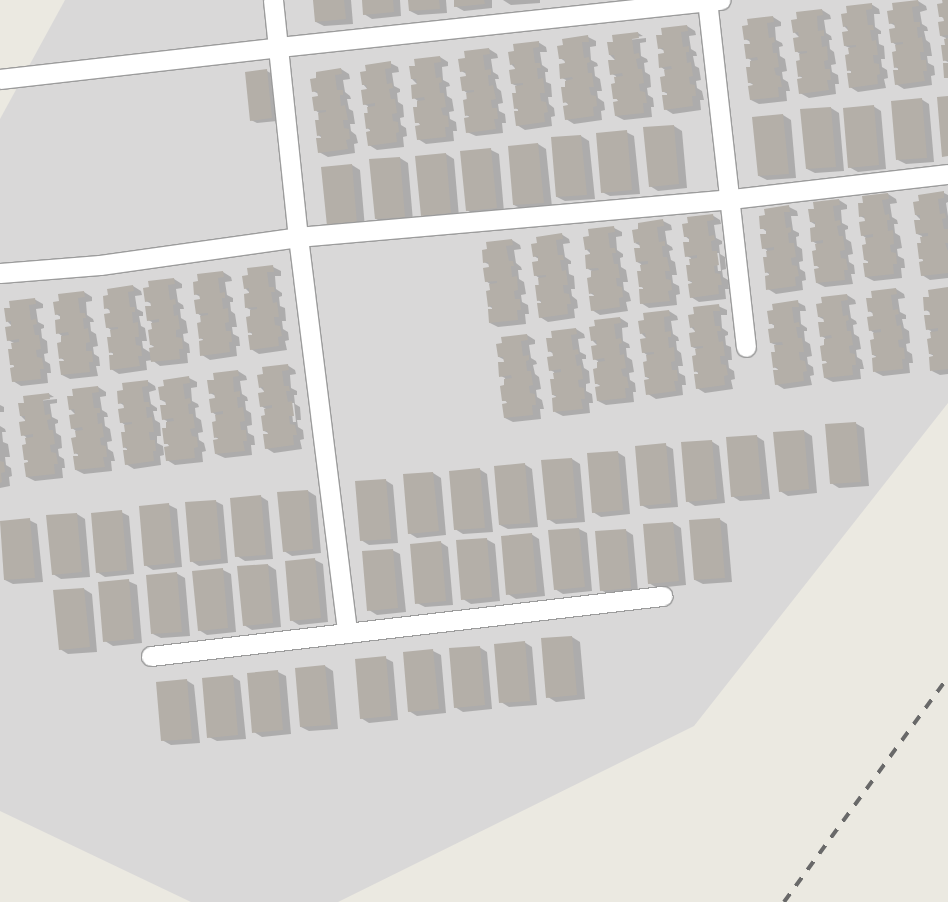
<!DOCTYPE html>
<html>
<head>
<meta charset="utf-8">
<style>
	body { margin:0 }
	#map { position:relative; width:948px; height:902px; overflow:hidden; background:#ebe9e1; font-family:Overpass,sans-serif }
	div>[style] { position:absolute }
	[style*='--x'] { left:calc(var(--x)*1px); top:calc(var(--y)*1px); width:calc(var(--w)*1px); rotate:calc(var(--a)*1deg) }
	.residential>* { inset:0; background:#d9d8d8 }
	.shadow>* { inset:0; background:#0003 }
	.building>* { inset:0; background:#b4afa8 }
	.roads { filter:drop-shadow(1px 0 #9c9c9c) drop-shadow(-1px 0 #9c9c9c) drop-shadow(0 1px #9c9c9c) drop-shadow(0 -1px #9c9c9c) }
	.minor>* { height:19px; margin:-9.5px; padding:0 9.5px; transform-origin:9.5px; border-radius:9.5px; background:#fff }
	.rail>* { height:4px; margin-top:-2px; transform-origin:0; background:repeating-linear-gradient(90deg,#696969 0 10px,transparent 0 20px) }
	span { translate:-50% -50%; white-space:nowrap; text-align:center; line-height:1.15; -webkit-text-stroke:4px #fff; paint-order:stroke }
</style>
</head>
<body>
<div id="map">
	<div class="residential">
		<i style="clip-path:polygon(65px 0,948px 0,948px 403px,694px 726px,338px 902px,191px 902px,0 811px,0 119px)"></i>
	</div>
	<div class="shadow">
		<i style="clip-path:polygon(314px 0,351px 0,353px 24px,324px 26px,316px 22px)"></i>
		<i style="clip-path:polygon(363px 0,400px 0,401px 16px,372px 19px,364px 14px)"></i>
		<i style="clip-path:polygon(409px 0,446px 0,447px 13px,418px 15px,410px 11px)"></i>
		<i style="clip-path:polygon(455px 0,492px 0,492px 8px,464px 11px,455px 6px)"></i>
		<i style="clip-path:polygon(503px 0,540px 0,540px 3px,511px 5px)"></i>
		<i style="clip-path:polygon(943px 0,948px 0,948px 62px,944px 60px,946px 38px,941px 36px,945px 19px,940px 16px)"></i>
		<i style="clip-path:polygon(918px 1px,926px 6px,927px 10px,920px 12px,922px 24px,927px 27px,928px 31px,924px 31px,926px 40px,930px 43px,932px 56px,927px 56px,928px 63px,934px 66px,935px 75px,931px 76px,932px 85px,904px 89px,896px 84px,901px 70px,895px 67px,897px 53px,896px 45px,892px 42px,896px 29px,896px 26px,890px 23px)"></i>
		<i style="clip-path:polygon(871px 4px,879px 9px,880px 14px,874px 14px,875px 27px,881px 31px,881px 34px,878px 34px,879px 44px,884px 46px,885px 59px,881px 59px,882px 67px,887px 70px,888px 78px,884px 79px,886px 88px,858px 92px,850px 87px,855px 73px,848px 70px,851px 55px,850px 48px,845px 46px,850px 32px,844px 26px)"></i>
		<i style="clip-path:polygon(822px 10px,830px 15px,831px 19px,824px 20px,826px 33px,831px 36px,832px 40px,829px 40px,830px 49px,834px 52px,836px 64px,831px 65px,832px 72px,838px 75px,839px 84px,835px 84px,836px 94px,809px 98px,800px 93px,805px 79px,799px 76px,800px 54px,796px 51px,800px 38px,794px 32px)"></i>
		<i style="clip-path:polygon(773px 17px,781px 22px,781px 26px,775px 27px,776px 40px,782px 43px,783px 46px,779px 47px,780px 56px,785px 59px,787px 71px,782px 72px,783px 79px,788px 82px,790px 91px,786px 91px,787px 101px,759px 104px,751px 100px,756px 86px,750px 83px,752px 68px,751px 60px,747px 58px,751px 45px,751px 42px,745px 39px)"></i>
		<i style="clip-path:polygon(687px 26px,695px 31px,696px 35px,689px 36px,691px 49px,696px 52px,697px 56px,693px 56px,695px 66px,699px 68px,701px 80px,696px 81px,697px 88px,702px 91px,704px 100px,700px 100px,701px 110px,673px 114px,665px 109px,670px 95px,664px 92px,666px 77px,665px 70px,661px 67px,665px 54px,665px 51px,659px 48px)"></i>
		<i style="clip-path:polygon(638px 33px,643px 36px,627px 38px,628px 40px,646px 38px,646px 42px,640px 43px,641px 56px,647px 59px,648px 62px,644px 63px,645px 72px,650px 75px,651px 87px,647px 88px,648px 95px,653px 98px,654px 107px,651px 107px,652px 117px,624px 120px,616px 116px,621px 102px,615px 98px,617px 84px,616px 76px,612px 74px,616px 61px,610px 55px,614px 43px)"></i>
		<i style="clip-path:polygon(588px 37px,596px 41px,596px 46px,590px 47px,591px 60px,597px 63px,598px 66px,594px 67px,595px 76px,600px 79px,602px 91px,597px 91px,598px 98px,604px 102px,605px 110px,601px 111px,602px 120px,574px 124px,566px 119px,571px 106px,565px 102px,567px 88px,566px 80px,562px 78px,566px 64px,566px 62px,560px 58px)"></i>
		<i style="clip-path:polygon(538px 42px,546px 47px,547px 52px,540px 52px,542px 65px,548px 69px,548px 72px,545px 72px,546px 82px,551px 84px,552px 97px,548px 97px,549px 104px,554px 108px,555px 116px,551px 117px,552px 126px,525px 130px,517px 125px,521px 111px,515px 108px,517px 86px,512px 84px,517px 70px,511px 64px)"></i>
		<i style="clip-path:polygon(489px 49px,497px 54px,498px 58px,491px 59px,493px 72px,498px 75px,499px 79px,495px 79px,497px 88px,501px 91px,503px 103px,498px 104px,499px 111px,505px 114px,506px 123px,502px 123px,503px 133px,476px 136px,467px 132px,472px 118px,466px 115px,467px 93px,463px 90px,467px 77px,467px 74px,461px 71px,466px 59px)"></i>
		<i style="clip-path:polygon(440px 57px,448px 62px,448px 66px,442px 67px,443px 80px,449px 83px,450px 86px,446px 87px,447px 96px,452px 99px,454px 111px,449px 112px,450px 119px,456px 122px,457px 131px,453px 131px,454px 141px,426px 144px,418px 139px,423px 126px,417px 122px,419px 108px,418px 101px,414px 98px,418px 85px,412px 79px,416px 67px)"></i>
		<i style="clip-path:polygon(390px 63px,398px 67px,399px 72px,392px 73px,394px 86px,400px 89px,400px 92px,397px 93px,398px 102px,403px 105px,404px 117px,400px 118px,401px 125px,406px 128px,407px 136px,403px 137px,404px 147px,377px 150px,369px 145px,373px 132px,367px 128px,368px 106px,364px 104px,369px 91px,363px 84px)"></i>
		<i style="clip-path:polygon(341px 69px,349px 74px,350px 79px,343px 80px,345px 92px,350px 96px,351px 99px,347px 99px,349px 109px,353px 111px,355px 124px,350px 124px,351px 131px,356px 135px,358px 143px,354px 144px,355px 153px,328px 157px,319px 152px,324px 139px,318px 135px,319px 113px,315px 110px,319px 98px,319px 94px,313px 91px)"></i>
		<i style="clip-path:polygon(267px 71px,272px 74px,277px 121px,257px 123px,251px 120px)"></i>
		<i style="clip-path:polygon(921px 99px,929px 104px,934px 162px,906px 164px,898px 160px)"></i>
		<i style="clip-path:polygon(873px 106px,881px 111px,886px 169px,858px 172px,849px 167px)"></i>
		<i style="clip-path:polygon(831px 108px,839px 113px,844px 171px,815px 173px,807px 169px)"></i>
		<i style="clip-path:polygon(783px 115px,791px 120px,796px 178px,767px 180px,759px 176px)"></i>
		<i style="clip-path:polygon(674px 126px,682px 131px,687px 188px,658px 191px,650px 186px)"></i>
		<i style="clip-path:polygon(626px 132px,634px 136px,640px 194px,610px 196px,602px 192px)"></i>
		<i style="clip-path:polygon(581px 136px,589px 141px,595px 199px,565px 201px,557px 197px)"></i>
		<i style="clip-path:polygon(538px 144px,546px 149px,552px 207px,522px 209px,514px 205px,509px 147px)"></i>
		<i style="clip-path:polygon(491px 150px,499px 154px,504px 212px,475px 215px,467px 210px)"></i>
		<i style="clip-path:polygon(446px 154px,454px 159px,459px 217px,430px 219px,422px 215px)"></i>
		<i style="clip-path:polygon(400px 158px,408px 163px,413px 221px,384px 223px,376px 219px)"></i>
		<i style="clip-path:polygon(352px 165px,360px 170px,365px 228px,336px 230px)"></i>
		<i style="clip-path:polygon(944px 193px,948px 195px,948px 202px,946px 203px,948px 216px,948px 278px,930px 280px,922px 275px,927px 262px,920px 258px,923px 244px,922px 236px,917px 234px,922px 221px,916px 215px)"></i>
		<i style="clip-path:polygon(888px 194px,896px 199px,897px 203px,890px 204px,892px 217px,897px 220px,898px 224px,894px 224px,895px 233px,900px 236px,902px 248px,897px 249px,898px 256px,904px 259px,905px 268px,901px 268px,902px 278px,874px 281px,866px 277px,871px 263px,865px 260px,867px 245px,866px 238px,862px 235px,866px 222px,866px 219px,860px 216px)"></i>
		<i style="clip-path:polygon(839px 200px,847px 205px,847px 209px,841px 210px,842px 223px,848px 226px,848px 229px,845px 230px,846px 239px,851px 242px,853px 254px,848px 255px,849px 262px,854px 265px,855px 274px,851px 274px,853px 284px,825px 287px,817px 283px,822px 269px,815px 265px,817px 244px,812px 241px,817px 228px,816px 225px,811px 222px,815px 210px)"></i>
		<i style="clip-path:polygon(789px 207px,797px 211px,798px 216px,791px 216px,793px 230px,799px 233px,799px 236px,796px 237px,797px 246px,802px 249px,803px 261px,799px 262px,800px 269px,805px 272px,806px 280px,802px 281px,803px 290px,776px 294px,768px 289px,772px 276px,766px 272px,767px 250px,763px 248px,767px 232px,762px 228px)"></i>
		<i style="clip-path:polygon(evenodd,712px 215px,720px 220px,721px 224px,714px 225px,716px 238px,722px 241px,722px 244px,719px 245px,720px 254px,725px 257px,726px 269px,722px 270px,723px 277px,728px 280px,729px 289px,725px 289px,726px 299px,699px 302px,691px 297px,695px 284px,689px 281px,691px 258px,686px 256px,690px 240px,685px 236px,712px 215px,716px 253px,719px 253px,721px 271px,718px 271px,716px 253px)"></i>
		<i style="clip-path:polygon(663px 221px,671px 225px,672px 230px,665px 231px,667px 244px,672px 247px,673px 250px,669px 251px,671px 260px,675px 262px,677px 275px,672px 275px,673px 283px,679px 286px,680px 294px,676px 295px,677px 305px,649px 308px,641px 303px,646px 290px,640px 286px,642px 272px,641px 264px,637px 262px,641px 249px,641px 246px,635px 243px)"></i>
		<i style="clip-path:polygon(614px 228px,622px 232px,622px 236px,616px 237px,617px 250px,623px 254px,623px 257px,620px 258px,621px 267px,626px 270px,628px 282px,623px 282px,624px 290px,629px 293px,631px 301px,626px 302px,628px 311px,600px 315px,592px 310px,597px 297px,590px 293px,593px 278px,592px 271px,588px 269px,592px 255px,586px 249px)"></i>
		<i style="clip-path:polygon(561px 234px,569px 239px,570px 243px,563px 244px,565px 257px,571px 261px,571px 264px,568px 264px,569px 274px,574px 276px,575px 289px,571px 289px,572px 296px,577px 300px,578px 308px,574px 309px,575px 318px,548px 322px,540px 317px,544px 304px,538px 300px,539px 278px,535px 275px,539px 259px,534px 256px)"></i>
		<i style="clip-path:polygon(512px 240px,520px 245px,521px 249px,514px 250px,516px 263px,521px 267px,522px 270px,518px 270px,519px 279px,524px 282px,526px 294px,521px 295px,522px 302px,528px 305px,529px 314px,525px 314px,526px 324px,498px 327px,490px 323px,495px 310px,489px 306px,491px 291px,490px 284px,486px 281px,490px 265px,484px 262px)"></i>
		<i style="clip-path:polygon(273px 267px,281px 271px,281px 276px,275px 276px,276px 289px,282px 293px,282px 296px,279px 297px,280px 306px,285px 308px,286px 321px,282px 321px,283px 329px,288px 332px,289px 340px,285px 341px,287px 350px,259px 354px,251px 349px,256px 336px,249px 332px,252px 317px,251px 310px,247px 308px,251px 294px,245px 288px)"></i>
		<i style="clip-path:polygon(223px 272px,231px 277px,232px 281px,225px 282px,227px 295px,233px 298px,233px 302px,230px 302px,231px 311px,235px 314px,237px 327px,232px 327px,233px 334px,239px 337px,240px 346px,236px 346px,237px 356px,210px 360px,202px 355px,206px 341px,200px 338px,201px 316px,197px 313px,201px 300px,201px 297px,195px 294px)"></i>
		<i style="clip-path:polygon(174px 279px,182px 284px,182px 288px,176px 289px,178px 302px,183px 305px,184px 309px,180px 309px,181px 318px,186px 321px,188px 333px,183px 334px,184px 341px,189px 344px,190px 353px,187px 353px,188px 363px,160px 366px,152px 360px,146px 361px,147px 370px,119px 374px,111px 369px,116px 355px,110px 352px,112px 338px,111px 330px,107px 327px,111px 314px,111px 311px,106px 308px,133px 286px,141px 291px,142px 295px,135px 296px,137px 309px,143px 312px,143px 316px,139px 316px,141px 326px,145px 328px,147px 341px,142px 341px,143px 348px,151px 353px,157px 348px,151px 345px,153px 330px,152px 322px,148px 320px,152px 307px,152px 304px,146px 301px)"></i>
		<i style="clip-path:polygon(896px 289px,904px 294px,905px 298px,898px 299px,900px 312px,906px 315px,906px 319px,902px 319px,904px 328px,909px 331px,910px 343px,906px 344px,907px 351px,912px 354px,913px 363px,909px 363px,910px 373px,883px 376px,875px 372px,879px 358px,873px 355px,875px 340px,874px 333px,870px 330px,874px 317px,874px 314px,869px 311px,873px 299px)"></i>
		<i style="clip-path:polygon(948px 289px,948px 374px,940px 375px,932px 371px,937px 357px,930px 354px,932px 339px,931px 331px,927px 329px,931px 313px,926px 310px,930px 298px)"></i>
		<i style="clip-path:polygon(84px 292px,92px 297px,92px 301px,86px 302px,87px 315px,93px 319px,94px 322px,90px 322px,91px 331px,96px 334px,98px 346px,93px 347px,94px 354px,99px 357px,100px 366px,96px 366px,98px 376px,70px 379px,62px 375px,67px 361px,60px 358px,62px 336px,58px 333px,61px 317px,56px 314px,60px 302px)"></i>
		<i style="clip-path:polygon(847px 295px,855px 300px,856px 304px,849px 305px,851px 318px,856px 321px,857px 324px,853px 325px,854px 334px,859px 337px,861px 349px,856px 350px,857px 357px,862px 360px,864px 369px,860px 369px,861px 379px,833px 382px,825px 378px,830px 364px,824px 360px,826px 346px,825px 338px,821px 336px,825px 323px,825px 320px,819px 317px)"></i>
		<i style="clip-path:polygon(34px 299px,43px 304px,43px 308px,36px 309px,38px 322px,44px 325px,44px 328px,41px 329px,42px 338px,47px 341px,48px 353px,44px 354px,45px 361px,50px 364px,51px 373px,47px 373px,48px 383px,21px 386px,13px 381px,18px 368px,11px 364px,16px 344px,8px 340px,13px 327px,7px 321px,11px 309px)"></i>
		<i style="clip-path:polygon(797px 302px,805px 306px,806px 311px,800px 311px,801px 324px,807px 328px,807px 331px,804px 331px,805px 341px,810px 344px,812px 356px,807px 357px,808px 364px,813px 367px,814px 375px,810px 376px,812px 385px,784px 389px,776px 384px,781px 371px,774px 367px,777px 353px,776px 345px,771px 343px,776px 329px,775px 326px,770px 323px)"></i>
		<i style="clip-path:polygon(718px 306px,727px 310px,727px 315px,721px 315px,722px 328px,728px 332px,728px 335px,725px 336px,726px 345px,731px 347px,732px 360px,728px 360px,729px 368px,734px 371px,735px 379px,731px 380px,733px 389px,705px 393px,697px 388px,702px 375px,695px 371px,698px 356px,697px 349px,692px 347px,697px 333px,691px 327px)"></i>
		<i style="clip-path:polygon(669px 311px,677px 316px,678px 320px,671px 321px,673px 334px,678px 337px,679px 341px,676px 341px,677px 350px,681px 353px,683px 366px,678px 366px,679px 373px,685px 376px,686px 385px,682px 385px,683px 395px,656px 399px,648px 394px,652px 380px,646px 377px,647px 355px,643px 352px,647px 339px,641px 333px)"></i>
		<i style="clip-path:polygon(620px 318px,628px 323px,628px 327px,622px 328px,623px 341px,629px 344px,630px 348px,626px 348px,627px 357px,632px 360px,634px 372px,629px 373px,630px 380px,635px 383px,636px 392px,633px 392px,634px 402px,606px 405px,598px 401px,603px 387px,597px 384px,599px 369px,598px 361px,594px 359px,598px 346px,592px 340px)"></i>
		<i style="clip-path:polygon(576px 329px,584px 334px,585px 338px,578px 339px,580px 352px,586px 355px,586px 359px,582px 359px,584px 368px,589px 371px,590px 383px,586px 384px,586px 391px,592px 394px,593px 403px,589px 403px,590px 413px,563px 416px,555px 412px,559px 398px,553px 395px,555px 380px,554px 372px,550px 370px,554px 354px,549px 351px,553px 339px)"></i>
		<i style="clip-path:polygon(527px 335px,535px 340px,535px 344px,529px 345px,531px 358px,536px 361px,537px 364px,533px 365px,535px 374px,539px 377px,541px 389px,536px 390px,537px 397px,542px 400px,544px 409px,540px 409px,541px 419px,513px 422px,505px 418px,510px 404px,504px 400px,506px 386px,505px 378px,501px 376px,505px 363px,505px 360px,499px 357px)"></i>
		<i style="clip-path:polygon(evenodd,287px 365px,295px 370px,296px 374px,290px 375px,291px 388px,297px 391px,297px 395px,294px 395px,295px 404px,300px 407px,301px 420px,297px 420px,298px 427px,303px 430px,304px 439px,300px 440px,302px 449px,274px 453px,266px 448px,271px 434px,264px 431px,266px 416px,266px 409px,261px 406px,266px 393px,260px 387px,287px 365px,291px 403px,294px 403px,296px 422px,293px 422px,291px 403px)"></i>
		<i style="clip-path:polygon(238px 371px,246px 376px,247px 380px,240px 381px,242px 394px,247px 397px,248px 401px,245px 401px,246px 410px,251px 413px,252px 425px,247px 426px,248px 433px,254px 436px,255px 445px,251px 445px,252px 455px,225px 458px,216px 454px,221px 440px,215px 437px,216px 415px,212px 412px,216px 399px,216px 396px,210px 393px,215px 381px)"></i>
		<i style="clip-path:polygon(189px 378px,197px 382px,197px 387px,191px 388px,192px 401px,198px 404px,199px 407px,195px 408px,196px 417px,201px 420px,203px 432px,198px 433px,199px 440px,204px 443px,206px 451px,202px 452px,203px 462px,175px 465px,167px 460px,172px 447px,166px 443px,167px 421px,163px 419px,167px 403px,161px 400px)"></i>
		<i style="clip-path:polygon(147px 381px,155px 386px,156px 390px,149px 392px,151px 404px,157px 408px,157px 411px,153px 411px,155px 420px,160px 423px,161px 436px,157px 436px,157px 443px,163px 446px,164px 455px,160px 456px,161px 465px,134px 469px,126px 464px,130px 451px,124px 447px,126px 433px,125px 425px,121px 422px,126px 409px,125px 406px,120px 403px)"></i>
		<i style="clip-path:polygon(98px 387px,106px 392px,106px 396px,100px 397px,102px 410px,107px 413px,108px 417px,104px 417px,105px 426px,110px 429px,112px 441px,107px 442px,108px 449px,113px 452px,115px 461px,111px 461px,112px 471px,84px 474px,76px 470px,81px 456px,75px 453px,77px 438px,76px 431px,72px 428px,76px 415px,70px 409px)"></i>
		<i style="clip-path:polygon(49px 394px,54px 397px,38px 399px,38px 401px,57px 399px,57px 403px,50px 404px,52px 417px,58px 420px,58px 423px,55px 424px,56px 433px,61px 436px,62px 448px,58px 449px,59px 456px,64px 459px,65px 468px,62px 468px,63px 478px,35px 481px,27px 477px,32px 463px,25px 459px,28px 445px,26px 437px,23px 435px,27px 422px,21px 416px,25px 404px)"></i>
		<i style="clip-path:polygon(0 405px,4px 407px,4px 412px,0 412px)"></i>
		<i style="clip-path:polygon(855px 423px,864px 428px,869px 486px,839px 488px,831px 483px)"></i>
		<i style="clip-path:polygon(0 426px,5px 429px,6px 432px,2px 432px,3px 442px,8px 444px,10px 457px,5px 457px,6px 465px,11px 468px,12px 476px,9px 477px,10px 486px,0 488px)"></i>
		<i style="clip-path:polygon(804px 431px,812px 436px,817px 493px,788px 496px,780px 491px)"></i>
		<i style="clip-path:polygon(756px 436px,764px 441px,770px 499px,740px 501px,732px 496px)"></i>
		<i style="clip-path:polygon(711px 441px,719px 446px,725px 503px,695px 506px,687px 501px)"></i>
		<i style="clip-path:polygon(665px 445px,673px 449px,678px 507px,649px 509px,641px 505px)"></i>
		<i style="clip-path:polygon(617px 452px,625px 457px,630px 514px,601px 517px,593px 512px)"></i>
		<i style="clip-path:polygon(572px 459px,580px 464px,585px 522px,556px 524px,548px 519px)"></i>
		<i style="clip-path:polygon(524px 464px,532px 469px,538px 527px,508px 529px,500px 525px)"></i>
		<i style="clip-path:polygon(479px 469px,487px 474px,493px 532px,463px 534px,455px 529px)"></i>
		<i style="clip-path:polygon(433px 473px,441px 478px,446px 535px,417px 538px,409px 533px)"></i>
		<i style="clip-path:polygon(385px 480px,393px 485px,398px 543px,369px 545px,361px 540px)"></i>
		<i style="clip-path:polygon(308px 491px,316px 496px,321px 553px,292px 556px,284px 551px)"></i>
		<i style="clip-path:polygon(260px 496px,268px 501px,273px 559px,245px 561px,237px 556px)"></i>
		<i style="clip-path:polygon(215px 501px,223px 505px,228px 563px,199px 566px,191px 561px)"></i>
		<i style="clip-path:polygon(169px 505px,177px 509px,182px 567px,153px 570px,145px 565px,140px 507px)"></i>
		<i style="clip-path:polygon(121px 512px,129px 516px,134px 574px,105px 577px,97px 572px)"></i>
		<i style="clip-path:polygon(77px 514px,85px 519px,90px 577px,61px 579px,53px 574px)"></i>
		<i style="clip-path:polygon(719px 519px,727px 524px,732px 582px,703px 584px,695px 580px)"></i>
		<i style="clip-path:polygon(29px 520px,37px 524px,43px 582px,13px 584px,5px 580px)"></i>
		<i style="clip-path:polygon(673px 523px,681px 528px,686px 585px,657px 588px,649px 583px,644px 525px)"></i>
		<i style="clip-path:polygon(579px 529px,587px 533px,592px 591px,563px 594px,555px 589px)"></i>
		<i style="clip-path:polygon(625px 530px,633px 535px,638px 592px,610px 595px,601px 590px)"></i>
		<i style="clip-path:polygon(531px 534px,539px 539px,545px 596px,516px 599px,508px 594px)"></i>
		<i style="clip-path:polygon(486px 539px,495px 544px,500px 601px,471px 604px,463px 599px)"></i>
		<i style="clip-path:polygon(440px 542px,448px 547px,453px 605px,425px 607px,417px 603px)"></i>
		<i style="clip-path:polygon(392px 550px,400px 554px,406px 612px,377px 615px,369px 610px)"></i>
		<i style="clip-path:polygon(315px 560px,323px 564px,328px 622px,299px 625px,291px 620px)"></i>
		<i style="clip-path:polygon(268px 565px,276px 570px,281px 627px,252px 630px,244px 625px)"></i>
		<i style="clip-path:polygon(223px 570px,231px 574px,236px 632px,207px 635px,199px 630px)"></i>
		<i style="clip-path:polygon(176px 573px,185px 578px,190px 636px,161px 638px,153px 634px)"></i>
		<i style="clip-path:polygon(128px 581px,137px 585px,142px 643px,113px 646px,105px 641px)"></i>
		<i style="clip-path:polygon(84px 589px,92px 594px,97px 652px,68px 654px,60px 649px)"></i>
		<i style="clip-path:polygon(572px 637px,580px 642px,585px 699px,556px 702px,548px 697px)"></i>
		<i style="clip-path:polygon(524px 642px,532px 647px,537px 705px,509px 707px,501px 702px)"></i>
		<i style="clip-path:polygon(479px 647px,487px 652px,492px 709px,463px 712px,455px 707px)"></i>
		<i style="clip-path:polygon(433px 651px,441px 655px,446px 713px,417px 716px,409px 711px,404px 653px)"></i>
		<i style="clip-path:polygon(385px 658px,393px 662px,398px 720px,369px 723px,361px 718px)"></i>
		<i style="clip-path:polygon(325px 666px,333px 671px,338px 729px,309px 731px,301px 727px)"></i>
		<i style="clip-path:polygon(278px 672px,286px 676px,291px 734px,262px 737px,254px 732px)"></i>
		<i style="clip-path:polygon(232px 676px,240px 681px,246px 739px,217px 741px,209px 737px)"></i>
		<i style="clip-path:polygon(186px 680px,194px 685px,200px 743px,171px 745px,162px 740px)"></i>
	</div>
	<div class="building">
		<i style="clip-path:polygon(313px 0,344px 0,346px 19px,315px 22px)"></i>
		<i style="clip-path:polygon(362px 0,393px 0,394px 12px,363px 15px)"></i>
		<i style="clip-path:polygon(408px 0,439px 0,440px 9px,409px 11px)"></i>
		<i style="clip-path:polygon(454px 0,484px 0,485px 4px,454px 7px)"></i>
		<i style="clip-path:polygon(918px 0,919px 6px,912px 7px,914px 22px,920px 22px,920px 27px,917px 27px,918px 38px,922px 37px,924px 52px,920px 52px,921px 60px,926px 60px,927px 71px,923px 71px,925px 81px,895px 85px,893px 70px,898px 70px,898px 67px,894px 68px,892px 52px,896px 51px,895px 45px,903px 44px,903px 42px,891px 43px,889px 29px,895px 28px,894px 23px,889px 24px,887px 11px,893px 10px,892px 3px)"></i>
		<i style="clip-path:polygon(942px 0,948px 0,948px 35px,940px 36px,938px 22px,944px 21px,943px 17px,939px 17px,937px 4px,943px 3px)"></i>
		<i style="clip-path:polygon(872px 3px,872px 9px,866px 10px,868px 25px,873px 25px,874px 30px,870px 30px,872px 41px,876px 40px,878px 55px,873px 55px,874px 63px,879px 64px,880px 74px,877px 75px,878px 84px,849px 88px,847px 73px,851px 73px,851px 70px,847px 71px,845px 55px,849px 54px,848px 48px,856px 47px,856px 45px,844px 46px,842px 32px,848px 31px,847px 26px,843px 27px,841px 14px,847px 13px,846px 6px)"></i>
		<i style="clip-path:polygon(822px 9px,823px 15px,817px 16px,818px 31px,824px 30px,824px 36px,821px 36px,822px 47px,827px 46px,828px 60px,824px 61px,825px 69px,830px 69px,831px 80px,827px 80px,829px 90px,799px 94px,797px 79px,802px 78px,802px 76px,798px 77px,796px 61px,800px 60px,799px 54px,807px 53px,807px 51px,795px 52px,793px 38px,799px 37px,798px 32px,793px 33px,791px 20px,797px 19px,796px 12px)"></i>
		<i style="clip-path:polygon(773px 16px,774px 22px,767px 23px,769px 38px,774px 37px,775px 42px,772px 43px,773px 53px,777px 53px,779px 67px,774px 68px,776px 75px,780px 76px,782px 87px,778px 87px,779px 97px,750px 100px,748px 86px,753px 85px,752px 83px,748px 83px,746px 67px,750px 67px,750px 61px,758px 60px,757px 57px,746px 59px,744px 44px,750px 44px,749px 39px,744px 40px,742px 26px,748px 25px,747px 19px)"></i>
		<i style="clip-path:polygon(687px 25px,688px 31px,681px 32px,683px 47px,689px 46px,689px 52px,686px 52px,687px 63px,691px 62px,693px 76px,689px 77px,690px 84px,695px 85px,696px 96px,692px 96px,693px 106px,664px 110px,662px 95px,667px 95px,667px 92px,662px 92px,660px 77px,665px 76px,664px 70px,672px 69px,671px 66px,659px 68px,658px 54px,664px 53px,663px 48px,658px 49px,656px 35px,662px 35px,661px 28px)"></i>
		<i style="clip-path:polygon(638px 32px,639px 38px,632px 39px,634px 54px,639px 53px,640px 58px,636px 59px,638px 69px,642px 69px,644px 83px,639px 84px,640px 91px,645px 92px,647px 103px,643px 103px,644px 113px,615px 116px,613px 102px,618px 101px,617px 99px,613px 99px,611px 84px,615px 83px,614px 77px,623px 76px,622px 73px,610px 75px,608px 60px,615px 60px,614px 55px,609px 55px,607px 42px,613px 42px,612px 35px)"></i>
		<i style="clip-path:polygon(588px 35px,589px 42px,582px 42px,584px 58px,589px 57px,590px 62px,587px 63px,588px 73px,592px 73px,594px 87px,589px 87px,591px 95px,596px 96px,597px 106px,593px 107px,594px 116px,565px 120px,563px 106px,568px 105px,567px 102px,563px 103px,561px 87px,565px 87px,565px 81px,573px 79px,572px 77px,560px 79px,559px 64px,565px 63px,564px 59px,559px 59px,557px 46px,563px 45px,562px 39px)"></i>
		<i style="clip-path:polygon(948px 38px,948px 60px,943px 61px,941px 45px,945px 45px,944px 39px)"></i>
		<i style="clip-path:polygon(539px 41px,539px 47px,533px 48px,535px 63px,540px 63px,541px 68px,537px 68px,538px 79px,543px 78px,545px 93px,540px 93px,541px 101px,546px 102px,548px 112px,544px 113px,545px 122px,516px 126px,514px 111px,518px 111px,518px 108px,514px 109px,512px 93px,516px 93px,515px 86px,523px 85px,523px 83px,511px 84px,509px 70px,515px 69px,514px 64px,510px 65px,508px 52px,514px 51px,513px 44px)"></i>
		<i style="clip-path:polygon(489px 48px,490px 54px,483px 55px,485px 70px,491px 69px,491px 75px,488px 75px,489px 86px,493px 85px,496px 99px,491px 100px,492px 108px,497px 108px,498px 119px,494px 119px,496px 129px,466px 133px,464px 118px,469px 117px,469px 115px,465px 116px,463px 100px,467px 99px,466px 93px,474px 92px,474px 90px,462px 91px,460px 77px,466px 76px,465px 71px,460px 72px,458px 59px,465px 58px,464px 51px)"></i>
		<i style="clip-path:polygon(440px 56px,441px 62px,434px 63px,436px 78px,441px 77px,442px 82px,439px 83px,440px 93px,444px 93px,446px 107px,441px 108px,443px 115px,448px 116px,449px 127px,445px 127px,446px 137px,417px 140px,415px 126px,420px 125px,419px 123px,415px 123px,413px 107px,417px 107px,417px 101px,425px 100px,424px 97px,412px 99px,411px 85px,417px 84px,416px 79px,411px 79px,409px 66px,415px 66px,414px 59px)"></i>
		<i style="clip-path:polygon(391px 61px,391px 68px,385px 69px,387px 84px,392px 83px,393px 88px,389px 89px,391px 99px,395px 99px,397px 113px,392px 114px,393px 121px,398px 122px,399px 132px,396px 133px,397px 142px,368px 146px,366px 132px,370px 131px,370px 128px,366px 129px,364px 113px,368px 113px,367px 107px,375px 106px,375px 103px,363px 105px,361px 90px,367px 89px,366px 85px,362px 85px,360px 72px,366px 71px,365px 65px)"></i>
		<i style="clip-path:polygon(943px 63px,948px 63px,948px 78px,944px 78px)"></i>
		<i style="clip-path:polygon(341px 68px,342px 74px,335px 75px,337px 90px,343px 90px,343px 95px,340px 95px,341px 106px,345px 105px,348px 120px,343px 120px,344px 128px,349px 129px,350px 139px,346px 140px,348px 149px,318px 153px,316px 138px,321px 138px,321px 135px,317px 136px,315px 120px,319px 120px,318px 113px,326px 112px,326px 110px,314px 111px,312px 97px,318px 96px,317px 91px,312px 92px,310px 79px,316px 78px,316px 72px)"></i>
		<i style="clip-path:polygon(267px 69px,272px 118px,250px 121px,245px 72px)"></i>
		<i style="clip-path:polygon(948px 96px,948px 156px,942px 157px,937px 97px)"></i>
		<i style="clip-path:polygon(922px 98px,927px 158px,896px 160px,891px 101px)"></i>
		<i style="clip-path:polygon(874px 105px,879px 165px,848px 168px,843px 108px)"></i>
		<i style="clip-path:polygon(831px 107px,836px 167px,806px 169px,800px 109px)"></i>
		<i style="clip-path:polygon(783px 114px,789px 174px,758px 176px,752px 117px)"></i>
		<i style="clip-path:polygon(674px 125px,679px 184px,649px 187px,643px 127px)"></i>
		<i style="clip-path:polygon(627px 130px,632px 190px,601px 193px,596px 133px)"></i>
		<i style="clip-path:polygon(581px 135px,587px 195px,556px 197px,551px 137px)"></i>
		<i style="clip-path:polygon(538px 143px,544px 203px,513px 205px,508px 146px)"></i>
		<i style="clip-path:polygon(491px 148px,497px 208px,466px 211px,460px 151px)"></i>
		<i style="clip-path:polygon(446px 153px,451px 213px,421px 216px,415px 156px)"></i>
		<i style="clip-path:polygon(400px 157px,405px 217px,375px 219px,369px 159px)"></i>
		<i style="clip-path:polygon(352px 164px,357px 224px,327px 226px,321px 167px)"></i>
		<i style="clip-path:polygon(944px 191px,944px 198px,938px 199px,940px 214px,945px 213px,946px 218px,942px 219px,944px 229px,948px 229px,948px 243px,945px 243px,948px 251px,948px 273px,921px 276px,919px 262px,923px 261px,923px 259px,919px 259px,917px 243px,921px 243px,920px 237px,928px 236px,928px 233px,916px 234px,914px 220px,920px 220px,920px 215px,915px 215px,913px 202px,919px 201px,918px 195px)"></i>
		<i style="clip-path:polygon(888px 193px,889px 199px,882px 200px,885px 215px,889px 214px,890px 220px,887px 220px,888px 231px,893px 230px,894px 244px,890px 245px,891px 252px,896px 253px,897px 264px,893px 264px,894px 274px,865px 277px,863px 263px,868px 263px,868px 260px,864px 260px,862px 245px,866px 244px,865px 238px,873px 237px,873px 234px,861px 236px,859px 222px,865px 221px,864px 216px,859px 217px,858px 203px,863px 203px,862px 196px)"></i>
		<i style="clip-path:polygon(839px 199px,840px 205px,833px 206px,835px 221px,840px 220px,841px 225px,837px 226px,839px 236px,843px 236px,845px 250px,840px 251px,841px 258px,846px 259px,848px 270px,844px 270px,845px 280px,816px 283px,814px 269px,819px 268px,818px 266px,814px 266px,812px 251px,816px 250px,815px 244px,823px 243px,823px 240px,811px 242px,810px 228px,815px 227px,815px 222px,810px 222px,808px 209px,814px 209px,813px 202px)"></i>
		<i style="clip-path:polygon(789px 205px,790px 212px,784px 212px,786px 228px,791px 227px,791px 232px,788px 233px,789px 243px,794px 243px,796px 257px,791px 258px,792px 265px,797px 266px,799px 276px,795px 277px,796px 286px,766px 290px,765px 276px,769px 275px,769px 272px,765px 273px,763px 257px,767px 257px,766px 251px,774px 250px,774px 247px,762px 249px,760px 234px,766px 234px,766px 229px,760px 229px,759px 216px,765px 215px,764px 209px)"></i>
		<i style="clip-path:polygon(713px 214px,714px 220px,707px 221px,709px 236px,714px 235px,715px 240px,711px 241px,712px 251px,717px 251px,719px 265px,714px 266px,715px 273px,720px 274px,722px 285px,718px 285px,719px 294px,690px 298px,688px 284px,692px 283px,692px 281px,688px 281px,686px 265px,690px 265px,689px 259px,697px 258px,697px 255px,685px 257px,683px 242px,689px 242px,689px 237px,684px 237px,682px 224px,688px 223px,687px 217px)"></i>
		<i style="clip-path:polygon(663px 219px,664px 226px,657px 227px,659px 242px,665px 241px,665px 246px,662px 246px,663px 257px,667px 257px,670px 271px,665px 271px,666px 279px,671px 280px,672px 290px,668px 291px,670px 301px,640px 304px,639px 289px,643px 289px,643px 287px,639px 287px,637px 271px,641px 271px,640px 265px,648px 264px,648px 261px,636px 262px,634px 248px,640px 248px,639px 242px,634px 243px,632px 230px,638px 229px,638px 223px)"></i>
		<i style="clip-path:polygon(614px 226px,615px 232px,608px 233px,610px 248px,615px 248px,616px 253px,612px 253px,614px 264px,618px 264px,620px 278px,616px 278px,617px 286px,622px 287px,623px 297px,619px 298px,620px 307px,591px 311px,589px 296px,594px 296px,593px 293px,589px 294px,587px 278px,591px 277px,591px 271px,599px 270px,598px 268px,586px 269px,585px 255px,590px 254px,590px 249px,585px 250px,583px 237px,589px 236px,588px 229px)"></i>
		<i style="clip-path:polygon(562px 233px,563px 239px,556px 240px,558px 255px,563px 255px,564px 260px,560px 260px,562px 271px,566px 270px,568px 285px,563px 285px,564px 293px,569px 294px,571px 304px,567px 304px,568px 314px,539px 318px,537px 303px,541px 303px,541px 300px,537px 301px,535px 285px,539px 285px,538px 278px,546px 277px,546px 275px,534px 276px,532px 262px,538px 261px,538px 256px,533px 257px,531px 244px,537px 243px,536px 237px)"></i>
		<i style="clip-path:polygon(512px 239px,513px 245px,506px 246px,509px 261px,513px 261px,514px 266px,511px 266px,512px 277px,517px 276px,518px 290px,514px 291px,515px 299px,520px 299px,521px 310px,517px 310px,518px 320px,489px 323px,488px 309px,492px 309px,492px 306px,488px 307px,486px 291px,490px 290px,489px 284px,497px 283px,497px 281px,485px 282px,483px 268px,489px 267px,488px 262px,483px 263px,482px 250px,487px 249px,486px 242px)"></i>
		<i style="clip-path:polygon(273px 265px,274px 272px,267px 272px,269px 287px,274px 287px,275px 292px,271px 292px,273px 303px,277px 302px,279px 317px,274px 317px,275px 325px,280px 326px,282px 336px,278px 337px,279px 346px,250px 350px,248px 335px,252px 335px,252px 332px,248px 333px,246px 317px,250px 316px,250px 310px,257px 309px,257px 307px,245px 308px,244px 294px,249px 293px,249px 288px,244px 289px,242px 276px,248px 275px,247px 268px)"></i>
		<i style="clip-path:polygon(223px 271px,224px 277px,218px 278px,220px 293px,225px 292px,225px 298px,222px 298px,223px 309px,228px 308px,229px 322px,225px 323px,226px 331px,231px 331px,232px 342px,229px 342px,230px 352px,200px 356px,199px 341px,203px 340px,203px 338px,199px 339px,197px 323px,201px 322px,200px 316px,208px 315px,208px 313px,196px 314px,194px 300px,200px 299px,199px 294px,194px 295px,193px 282px,198px 281px,197px 274px)"></i>
		<i style="clip-path:polygon(174px 278px,175px 284px,168px 285px,170px 300px,175px 299px,176px 304px,173px 305px,174px 316px,178px 315px,180px 329px,176px 330px,176px 337px,182px 338px,183px 349px,179px 349px,180px 359px,151px 362px,149px 348px,154px 347px,153px 345px,150px 345px,148px 330px,152px 329px,151px 323px,159px 322px,159px 319px,147px 321px,145px 306px,151px 306px,150px 301px,145px 302px,143px 288px,149px 287px,148px 281px)"></i>
		<i style="clip-path:polygon(133px 285px,134px 291px,128px 292px,130px 307px,135px 307px,135px 312px,132px 312px,133px 323px,138px 322px,139px 337px,135px 337px,136px 345px,141px 346px,142px 356px,138px 356px,140px 366px,110px 370px,109px 355px,113px 355px,113px 352px,109px 353px,107px 337px,111px 337px,110px 330px,118px 329px,118px 327px,106px 328px,104px 314px,110px 313px,109px 308px,104px 309px,103px 296px,108px 295px,107px 289px)"></i>
		<i style="clip-path:polygon(948px 287px,948px 369px,930px 371px,929px 357px,933px 356px,933px 354px,929px 354px,927px 339px,931px 338px,930px 332px,938px 331px,938px 328px,926px 330px,924px 315px,930px 315px,929px 310px,924px 311px,923px 297px,929px 297px,928px 290px)"></i>
		<i style="clip-path:polygon(896px 288px,897px 294px,891px 295px,893px 310px,898px 309px,899px 314px,895px 315px,897px 326px,901px 325px,903px 339px,898px 340px,899px 347px,904px 348px,905px 359px,902px 359px,903px 369px,873px 372px,872px 358px,876px 357px,876px 355px,872px 355px,870px 340px,874px 339px,873px 333px,881px 332px,881px 329px,869px 331px,867px 317px,873px 316px,872px 311px,868px 312px,866px 298px,872px 298px,871px 291px)"></i>
		<i style="clip-path:polygon(84px 291px,85px 297px,78px 298px,80px 313px,85px 313px,86px 318px,83px 318px,84px 329px,88px 328px,90px 342px,86px 343px,86px 351px,92px 351px,93px 362px,89px 362px,90px 372px,61px 375px,59px 361px,64px 361px,63px 358px,59px 359px,57px 343px,61px 342px,61px 336px,69px 335px,68px 332px,56px 334px,55px 320px,60px 319px,60px 314px,55px 315px,53px 302px,59px 301px,58px 294px)"></i>
		<i style="clip-path:polygon(847px 294px,848px 300px,841px 301px,843px 316px,848px 315px,849px 320px,846px 321px,847px 331px,851px 331px,853px 345px,849px 346px,850px 353px,855px 354px,856px 365px,852px 365px,853px 375px,824px 378px,822px 364px,827px 363px,826px 361px,822px 361px,820px 346px,824px 345px,824px 339px,832px 338px,831px 335px,820px 337px,818px 322px,824px 322px,823px 317px,818px 317px,816px 304px,822px 303px,821px 297px)"></i>
		<i style="clip-path:polygon(35px 298px,36px 304px,29px 305px,31px 320px,36px 319px,37px 324px,33px 325px,35px 335px,39px 335px,41px 349px,36px 350px,37px 357px,42px 358px,44px 369px,40px 369px,41px 379px,12px 382px,10px 368px,14px 367px,14px 365px,10px 365px,8px 349px,12px 349px,11px 343px,19px 342px,19px 339px,7px 341px,5px 327px,11px 326px,11px 321px,6px 322px,4px 308px,10px 308px,9px 301px)"></i>
		<i style="clip-path:polygon(798px 300px,799px 307px,792px 307px,794px 323px,799px 322px,800px 327px,796px 327px,798px 338px,802px 338px,804px 352px,799px 352px,800px 360px,805px 361px,807px 371px,803px 372px,804px 381px,775px 385px,773px 370px,778px 370px,777px 367px,773px 368px,771px 352px,775px 352px,774px 345px,783px 345px,782px 342px,770px 343px,768px 329px,774px 328px,774px 324px,769px 324px,767px 311px,773px 310px,772px 304px)"></i>
		<i style="clip-path:polygon(719px 304px,720px 311px,713px 311px,715px 326px,720px 326px,721px 331px,717px 331px,719px 342px,723px 341px,725px 356px,720px 356px,721px 364px,726px 365px,728px 375px,724px 376px,725px 385px,696px 389px,694px 374px,698px 374px,698px 371px,694px 372px,692px 356px,696px 355px,695px 349px,703px 348px,703px 346px,691px 347px,689px 333px,695px 332px,694px 327px,690px 328px,688px 315px,694px 314px,693px 307px)"></i>
		<i style="clip-path:polygon(669px 310px,670px 316px,664px 317px,665px 332px,671px 331px,671px 337px,668px 337px,669px 348px,674px 347px,675px 361px,671px 362px,672px 370px,677px 370px,678px 381px,674px 381px,676px 391px,646px 395px,644px 380px,649px 379px,649px 377px,645px 377px,643px 362px,647px 361px,646px 355px,654px 354px,654px 352px,642px 353px,640px 339px,646px 338px,645px 333px,640px 334px,638px 321px,644px 320px,643px 313px)"></i>
		<i style="clip-path:polygon(620px 317px,621px 323px,614px 324px,616px 339px,621px 338px,622px 343px,619px 344px,620px 355px,624px 354px,626px 368px,621px 369px,623px 376px,627px 377px,629px 388px,625px 388px,626px 398px,597px 401px,595px 387px,600px 386px,599px 384px,595px 384px,593px 369px,597px 368px,597px 362px,605px 361px,604px 358px,593px 360px,591px 346px,597px 345px,596px 340px,591px 341px,589px 327px,595px 326px,594px 320px)"></i>
		<i style="clip-path:polygon(576px 328px,577px 334px,571px 335px,573px 350px,578px 349px,579px 354px,575px 355px,577px 366px,581px 365px,583px 379px,578px 380px,579px 387px,584px 388px,585px 399px,581px 399px,583px 409px,553px 412px,552px 398px,556px 397px,556px 395px,552px 395px,550px 379px,554px 379px,553px 373px,561px 372px,561px 369px,549px 371px,547px 357px,553px 356px,552px 351px,548px 352px,546px 338px,552px 338px,551px 331px)"></i>
		<i style="clip-path:polygon(527px 334px,528px 340px,521px 341px,523px 356px,529px 355px,529px 360px,526px 361px,527px 371px,531px 371px,533px 385px,529px 386px,530px 393px,535px 394px,536px 405px,532px 405px,533px 415px,504px 418px,502px 404px,507px 403px,506px 401px,502px 401px,500px 386px,504px 385px,504px 379px,512px 378px,511px 375px,499px 377px,498px 362px,504px 362px,503px 357px,498px 357px,496px 344px,502px 343px,501px 337px)"></i>
		<i style="clip-path:polygon(288px 364px,289px 370px,282px 371px,284px 386px,289px 386px,290px 391px,286px 391px,288px 402px,292px 401px,294px 416px,289px 416px,290px 424px,295px 425px,297px 435px,293px 435px,294px 445px,265px 449px,263px 434px,268px 434px,267px 431px,263px 431px,261px 416px,265px 415px,264px 409px,272px 408px,272px 405px,260px 407px,258px 393px,264px 392px,263px 387px,259px 388px,257px 375px,263px 374px,262px 367px)"></i>
		<i style="clip-path:polygon(238px 370px,239px 376px,233px 377px,234px 392px,240px 391px,240px 397px,237px 397px,238px 408px,243px 407px,245px 421px,240px 422px,241px 430px,246px 430px,247px 441px,243px 441px,245px 451px,215px 454px,213px 440px,218px 439px,218px 437px,214px 438px,212px 422px,216px 421px,215px 415px,223px 414px,223px 411px,211px 413px,209px 399px,215px 398px,214px 393px,209px 394px,207px 380px,214px 380px,213px 373px)"></i>
		<i style="clip-path:polygon(189px 376px,190px 383px,183px 384px,185px 399px,190px 398px,191px 403px,188px 404px,189px 414px,193px 414px,195px 428px,190px 429px,192px 436px,197px 437px,198px 447px,194px 448px,195px 458px,166px 461px,164px 447px,169px 446px,168px 444px,164px 444px,162px 428px,166px 428px,166px 422px,174px 421px,173px 418px,162px 420px,160px 405px,166px 405px,165px 400px,160px 400px,158px 387px,164px 386px,163px 380px)"></i>
		<i style="clip-path:polygon(148px 380px,148px 386px,142px 387px,144px 402px,149px 402px,150px 407px,146px 407px,147px 418px,152px 417px,154px 432px,149px 432px,150px 440px,155px 440px,156px 451px,153px 451px,154px 461px,125px 465px,123px 450px,127px 450px,127px 447px,123px 448px,121px 432px,125px 432px,124px 425px,132px 424px,132px 422px,120px 423px,118px 409px,124px 408px,123px 403px,118px 404px,117px 391px,123px 390px,122px 383px)"></i>
		<i style="clip-path:polygon(98px 386px,99px 392px,92px 393px,94px 408px,100px 408px,100px 413px,97px 413px,98px 424px,102px 423px,104px 437px,100px 438px,101px 445px,106px 446px,107px 457px,103px 457px,105px 467px,75px 470px,73px 456px,78px 456px,78px 453px,74px 454px,71px 438px,76px 437px,75px 431px,83px 430px,82px 427px,71px 429px,69px 415px,75px 414px,74px 409px,69px 410px,67px 396px,73px 396px,72px 389px)"></i>
		<i style="clip-path:polygon(49px 393px,50px 399px,43px 400px,45px 415px,50px 414px,51px 419px,47px 420px,49px 430px,53px 430px,55px 444px,50px 445px,51px 452px,56px 453px,58px 464px,54px 464px,55px 474px,26px 477px,24px 463px,28px 462px,28px 460px,24px 460px,22px 445px,26px 444px,25px 438px,33px 437px,33px 434px,21px 436px,19px 422px,25px 421px,25px 416px,20px 416px,18px 403px,24px 403px,23px 396px)"></i>
		<i style="clip-path:polygon(856px 422px,861px 482px,830px 484px,825px 424px)"></i>
		<i style="clip-path:polygon(804px 430px,809px 489px,779px 492px,773px 432px)"></i>
		<i style="clip-path:polygon(757px 435px,762px 494px,731px 497px,726px 437px)"></i>
		<i style="clip-path:polygon(712px 440px,717px 499px,686px 502px,681px 442px)"></i>
		<i style="clip-path:polygon(666px 443px,671px 503px,640px 506px,635px 446px)"></i>
		<i style="clip-path:polygon(618px 451px,623px 510px,592px 513px,587px 453px)"></i>
		<i style="clip-path:polygon(572px 458px,577px 518px,547px 520px,541px 460px)"></i>
		<i style="clip-path:polygon(0 461px,4px 462px,5px 472px,1px 473px,2px 482px,0 483px)"></i>
		<i style="clip-path:polygon(525px 463px,530px 523px,499px 525px,494px 466px)"></i>
		<i style="clip-path:polygon(480px 468px,485px 528px,454px 530px,449px 471px)"></i>
		<i style="clip-path:polygon(433px 472px,439px 531px,408px 534px,403px 474px)"></i>
		<i style="clip-path:polygon(386px 479px,391px 539px,360px 541px,355px 481px)"></i>
		<i style="clip-path:polygon(308px 490px,313px 549px,283px 552px,277px 492px)"></i>
		<i style="clip-path:polygon(261px 495px,266px 555px,235px 557px,230px 498px)"></i>
		<i style="clip-path:polygon(216px 500px,221px 559px,190px 562px,185px 502px)"></i>
		<i style="clip-path:polygon(169px 503px,175px 563px,144px 566px,139px 506px)"></i>
		<i style="clip-path:polygon(122px 510px,127px 570px,96px 573px,91px 513px)"></i>
		<i style="clip-path:polygon(77px 513px,82px 572px,52px 575px,46px 515px)"></i>
		<i style="clip-path:polygon(30px 518px,35px 578px,4px 580px,0 521px)"></i>
		<i style="clip-path:polygon(720px 518px,725px 578px,694px 580px,689px 520px)"></i>
		<i style="clip-path:polygon(673px 522px,679px 581px,648px 584px,643px 524px)"></i>
		<i style="clip-path:polygon(579px 528px,585px 587px,554px 590px,548px 530px)"></i>
		<i style="clip-path:polygon(626px 529px,631px 588px,600px 591px,595px 531px)"></i>
		<i style="clip-path:polygon(532px 533px,537px 592px,506px 595px,501px 536px)"></i>
		<i style="clip-path:polygon(487px 538px,492px 597px,461px 600px,456px 540px)"></i>
		<i style="clip-path:polygon(441px 541px,446px 601px,415px 604px,410px 544px)"></i>
		<i style="clip-path:polygon(393px 549px,398px 608px,367px 611px,362px 551px)"></i>
		<i style="clip-path:polygon(315px 558px,321px 618px,290px 621px,285px 561px)"></i>
		<i style="clip-path:polygon(268px 564px,273px 623px,243px 626px,237px 566px)"></i>
		<i style="clip-path:polygon(223px 568px,228px 628px,198px 631px,192px 571px)"></i>
		<i style="clip-path:polygon(177px 572px,182px 632px,151px 634px,146px 575px)"></i>
		<i style="clip-path:polygon(129px 579px,134px 639px,103px 642px,98px 582px)"></i>
		<i style="clip-path:polygon(84px 588px,90px 647px,59px 650px,53px 590px)"></i>
		<i style="clip-path:polygon(572px 636px,577px 695px,546px 698px,541px 638px)"></i>
		<i style="clip-path:polygon(525px 641px,530px 701px,499px 703px,494px 644px)"></i>
		<i style="clip-path:polygon(480px 646px,485px 705px,454px 708px,449px 648px)"></i>
		<i style="clip-path:polygon(433px 649px,439px 709px,408px 712px,403px 652px)"></i>
		<i style="clip-path:polygon(386px 656px,391px 716px,360px 719px,355px 659px)"></i>
		<i style="clip-path:polygon(325px 665px,331px 725px,300px 727px,295px 668px)"></i>
		<i style="clip-path:polygon(278px 670px,283px 730px,252px 733px,247px 673px)"></i>
		<i style="clip-path:polygon(233px 675px,238px 735px,207px 738px,202px 678px)"></i>
		<i style="clip-path:polygon(187px 679px,192px 739px,161px 741px,156px 682px)"></i>
	</div>
	<div class="roads">
		<div class="minor">
			<i style="--x:273;--y:0;--w:238;--a:84"></i>
			<i style="--x:298;--y:237;--w:399;--a:82.9"></i>
			<i style="--x:707;--y:0;--w:349;--a:83.6"></i>
			<i style="--x:0;--y:79;--w:281;--a:-6.5"></i>
			<i style="--x:279;--y:47;--w:444;--a:-6.1"></i>
			<i style="--x:0;--y:273;--w:100;--a:-4.6"></i>
			<i style="--x:100;--y:265;--w:200;--a:-8"></i>
			<i style="--x:298;--y:237;--w:435;--a:-5"></i>
			<i style="--x:731;--y:199;--w:218;--a:-6.6"></i>
			<i style="--x:151;--y:656;--w:515;--a:-6.7"></i>
		</div>
	</div>
	<div class="rail">
		<i style="--x:784;--y:902;--w:278;--a:-53.9"></i>
	</div>
</div>
</body>
</html>
